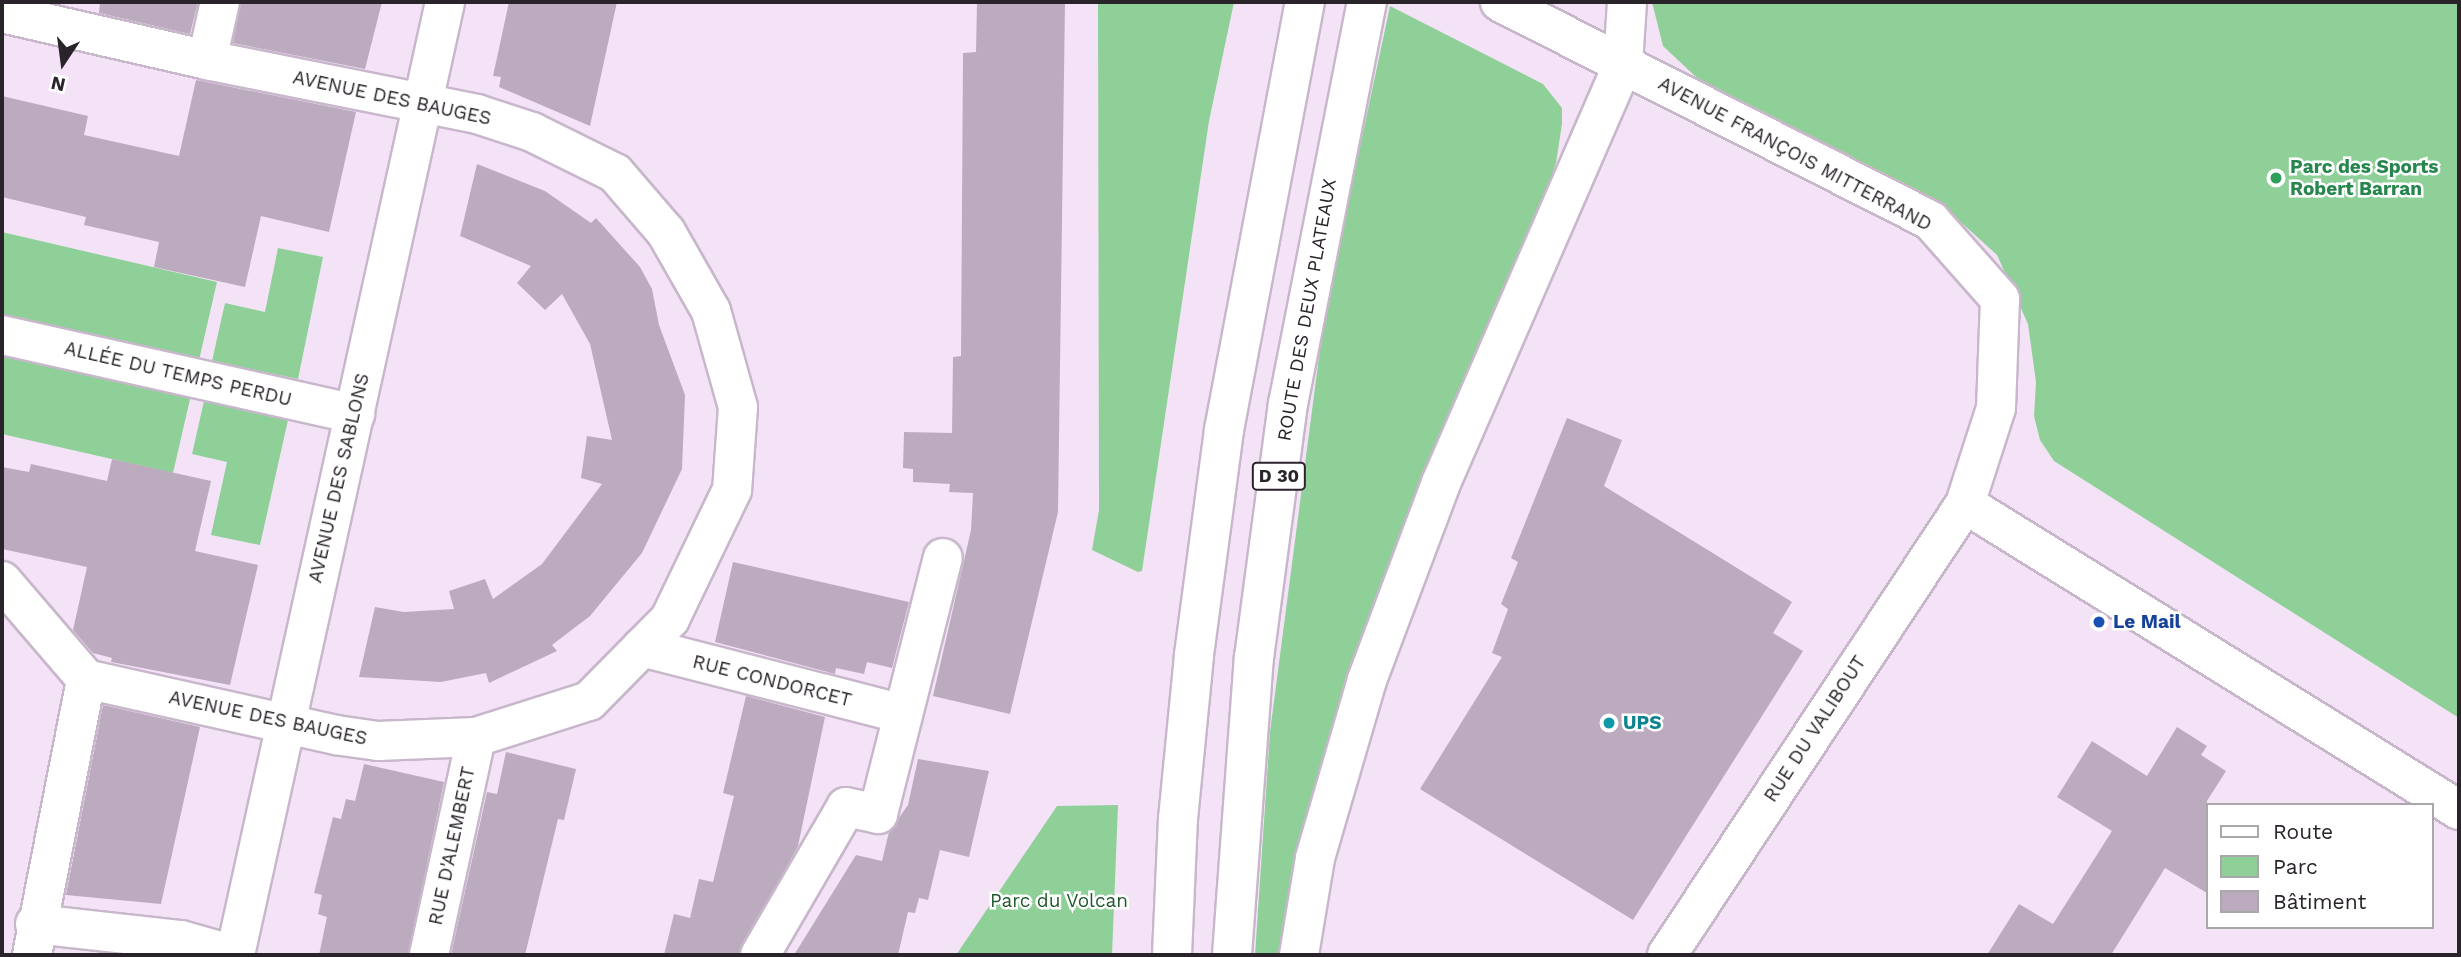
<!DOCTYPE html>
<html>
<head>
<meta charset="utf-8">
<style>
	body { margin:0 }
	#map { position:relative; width:2461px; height:957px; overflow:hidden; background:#f4e3f7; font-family:"Work Sans",sans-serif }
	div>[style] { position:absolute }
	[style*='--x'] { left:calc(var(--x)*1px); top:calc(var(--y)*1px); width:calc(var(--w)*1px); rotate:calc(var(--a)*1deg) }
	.green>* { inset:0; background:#8fd099 }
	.building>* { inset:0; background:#bcabbf }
	.roads { filter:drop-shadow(2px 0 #c8b7cb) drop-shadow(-2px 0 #c8b7cb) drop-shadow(0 2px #c8b7cb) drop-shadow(0 -2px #c8b7cb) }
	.street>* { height:38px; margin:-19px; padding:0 19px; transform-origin:19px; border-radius:19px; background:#fff }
	.primary>* { height:38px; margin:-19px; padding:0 19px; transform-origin:19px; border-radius:19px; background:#fff }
	.dots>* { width:19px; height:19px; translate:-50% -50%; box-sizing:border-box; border:4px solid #fff; border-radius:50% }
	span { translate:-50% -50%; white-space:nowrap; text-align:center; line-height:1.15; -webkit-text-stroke:5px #fff; paint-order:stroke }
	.shield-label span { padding:2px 5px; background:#fff; border:2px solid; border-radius:5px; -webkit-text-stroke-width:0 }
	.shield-label { font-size:18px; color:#29232a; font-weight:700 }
	.street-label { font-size:19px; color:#29232a }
	.leisure-label { font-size:19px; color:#27864d; font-weight:700 }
	.left { translate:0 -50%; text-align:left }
	.transit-label { font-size:19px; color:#164399; font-weight:700 }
	.culture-label { font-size:19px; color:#0d838f; font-weight:700 }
	.park-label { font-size:19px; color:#1f5a2d }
	.frame { position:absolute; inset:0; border:4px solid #29232a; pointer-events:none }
	.legend { position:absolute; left:2206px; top:803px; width:228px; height:126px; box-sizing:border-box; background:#fff; border:2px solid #a9a7aa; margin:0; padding:9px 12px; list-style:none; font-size:21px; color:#29232a }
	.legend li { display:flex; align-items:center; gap:14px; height:35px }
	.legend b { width:35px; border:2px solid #a9a7aa }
	.north { position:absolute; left:28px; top:28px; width:70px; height:70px; -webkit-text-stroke:5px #fff; paint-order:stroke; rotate:193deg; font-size:19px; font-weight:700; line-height:28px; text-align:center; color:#29232a }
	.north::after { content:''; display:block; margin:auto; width:24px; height:32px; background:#29232a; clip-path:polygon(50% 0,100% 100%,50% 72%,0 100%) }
</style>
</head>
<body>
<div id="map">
	<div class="green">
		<i style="clip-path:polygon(1098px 2px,1234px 2px,1209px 121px,1142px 571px,1138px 572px,1092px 550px,1099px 510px)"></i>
		<i style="clip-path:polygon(1652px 2px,2459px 2px,2459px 718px,2054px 461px,2040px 440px,2034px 416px,2036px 382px,2028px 324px,1997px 255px,1942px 205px,1696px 77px,1663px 46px)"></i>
		<i style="clip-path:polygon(1390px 6px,1543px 84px,1562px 108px,1562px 124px,1556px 163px,1282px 955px,1255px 955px,1270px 732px,1325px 311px)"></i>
		<i style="clip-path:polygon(2px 232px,217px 282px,173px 473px,2px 434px)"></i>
		<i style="clip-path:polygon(278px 248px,323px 257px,298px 379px,212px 361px,225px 303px,265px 312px)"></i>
		<i style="clip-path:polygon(204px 401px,288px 420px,260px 545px,211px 535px,227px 462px,192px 454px)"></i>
		<i style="clip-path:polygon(1118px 805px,1112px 955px,956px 955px,1057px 806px)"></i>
	</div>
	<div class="building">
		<i style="clip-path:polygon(100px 2px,198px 2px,190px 34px,99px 13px)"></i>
		<i style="clip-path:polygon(241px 2px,382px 2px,365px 69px,233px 43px)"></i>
		<i style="clip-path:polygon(509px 2px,617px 2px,590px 126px,499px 87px,501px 77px,493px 76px)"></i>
		<i style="clip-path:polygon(977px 2px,1065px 2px,1058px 512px,1010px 714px,933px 696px,971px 530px,973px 493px,949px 492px,950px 484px,913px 482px,913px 469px,903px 468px,904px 432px,952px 433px,953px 357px,961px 356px,963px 53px,976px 52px)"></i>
		<i style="clip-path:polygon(196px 80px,356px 112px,329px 232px,261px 216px,245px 287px,154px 267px,159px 242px,84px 225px,86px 217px,2px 197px,2px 96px,88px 116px,84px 135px,179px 156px)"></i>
		<i style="clip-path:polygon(477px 164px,545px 191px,591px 223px,596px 218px,640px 267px,652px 289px,659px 325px,685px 395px,682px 469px,642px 553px,590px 616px,552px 645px,557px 651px,489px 683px,486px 673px,441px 682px,359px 677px,375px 607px,404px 612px,454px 609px,449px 591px,485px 579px,493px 599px,542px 564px,602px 484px,581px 478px,587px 436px,612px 440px,590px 344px,562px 294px,545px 310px,517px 283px,531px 266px,460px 236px)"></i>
		<i style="clip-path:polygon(1567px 418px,1622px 440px,1604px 486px,1792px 602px,1773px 633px,1803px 651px,1633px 920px,1420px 789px,1502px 657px,1492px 653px,1508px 609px,1501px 604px,1518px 562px,1511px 558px)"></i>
		<i style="clip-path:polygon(112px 459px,211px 481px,195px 551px,258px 565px,230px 685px,111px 662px,112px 658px,93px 653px,73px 630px,87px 567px,2px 549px,2px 467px,29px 472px,31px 464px,107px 481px)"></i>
		<i style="clip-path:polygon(733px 562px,909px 602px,892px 668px,867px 662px,864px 674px,836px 668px,835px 674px,715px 642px)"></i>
		<i style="clip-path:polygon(746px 696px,825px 717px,798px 846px,738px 955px,664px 955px,674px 914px,690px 918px,699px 879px,713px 882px,734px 796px,723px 793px)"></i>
		<i style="clip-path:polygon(103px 705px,200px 727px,161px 904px,66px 895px)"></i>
		<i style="clip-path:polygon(2177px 727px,2207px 746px,2201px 755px,2226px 771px,2207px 801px,2207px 893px,2165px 868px,2111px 955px,1987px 955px,2019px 904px,2053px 924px,2112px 831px,2057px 797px,2092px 741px,2147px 776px)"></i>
		<i style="clip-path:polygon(506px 752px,576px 769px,564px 820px,558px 819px,525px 955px,451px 955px,487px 792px,497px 794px)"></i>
		<i style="clip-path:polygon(918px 759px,989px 771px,969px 857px,940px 850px,928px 900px,919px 898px,915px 913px,908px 912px,898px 955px,794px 955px,856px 855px,882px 861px,889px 832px,908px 805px)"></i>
		<i style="clip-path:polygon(364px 764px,444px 782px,408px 955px,319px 955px,327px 917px,318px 914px,322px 895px,314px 893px,333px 817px,341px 819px,346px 799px,355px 801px)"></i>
	</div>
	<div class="roads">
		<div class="street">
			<i style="--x:1500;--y:2;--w:483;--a:26.9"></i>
			<i style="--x:1931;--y:221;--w:104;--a:48.5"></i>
			<i style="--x:2000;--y:299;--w:109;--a:92.1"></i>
			<i style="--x:1996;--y:408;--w:101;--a:107.9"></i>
			<i style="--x:1965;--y:504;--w:581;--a:31.78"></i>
			<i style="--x:2;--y:13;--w:210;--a:12.9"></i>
			<i style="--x:207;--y:60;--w:275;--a:11.3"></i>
			<i style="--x:477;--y:114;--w:58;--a:18.1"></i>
			<i style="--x:532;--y:132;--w:93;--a:26.3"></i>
			<i style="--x:615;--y:173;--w:78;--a:49.2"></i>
			<i style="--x:666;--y:232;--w:91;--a:60.3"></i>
			<i style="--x:711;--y:311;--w:100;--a:74.3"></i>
			<i style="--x:738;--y:407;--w:83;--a:94.1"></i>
			<i style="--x:732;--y:490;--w:143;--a:115.7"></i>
			<i style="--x:670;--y:619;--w:115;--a:134.6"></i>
			<i style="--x:589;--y:701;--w:119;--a:162.3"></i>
			<i style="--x:476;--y:737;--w:98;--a:177.7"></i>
			<i style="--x:378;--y:741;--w:42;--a:-171.9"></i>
			<i style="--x:336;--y:735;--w:256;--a:-167.4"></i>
			<i style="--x:86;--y:679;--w:129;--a:-130.6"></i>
			<i style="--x:207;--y:60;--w:59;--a:-77.4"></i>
			<i style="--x:2;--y:335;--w:362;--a:12.6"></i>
			<i style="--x:642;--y:647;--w:269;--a:14.4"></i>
			<i style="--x:35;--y:924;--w:147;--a:6.3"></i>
			<i style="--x:181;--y:940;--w:55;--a:15.8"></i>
			<i style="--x:32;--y:955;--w:281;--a:-78.9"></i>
			<i style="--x:235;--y:955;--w:976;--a:-77.57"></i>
			<i style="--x:429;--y:955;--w:223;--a:-77.8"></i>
			<i style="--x:760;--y:955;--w:171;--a:-59.8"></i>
			<i style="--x:846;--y:807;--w:33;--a:12"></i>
			<i style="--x:878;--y:814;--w:264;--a:-75.8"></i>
			<i style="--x:1299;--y:955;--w:98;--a:-80.6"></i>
			<i style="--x:1315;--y:858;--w:185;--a:-73.7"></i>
			<i style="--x:1367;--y:680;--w:210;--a:-69.4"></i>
			<i style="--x:1441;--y:483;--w:457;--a:-66.5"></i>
			<i style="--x:1667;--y:955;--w:541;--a:-56.55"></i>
		</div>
		<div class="primary">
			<i style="--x:1623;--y:64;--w:62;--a:-86.3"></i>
			<i style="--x:1172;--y:955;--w:136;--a:-87.5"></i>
			<i style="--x:1178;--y:819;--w:165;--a:-84.4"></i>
			<i style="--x:1194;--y:655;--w:227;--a:-82.4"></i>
			<i style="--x:1224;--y:430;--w:436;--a:-79.3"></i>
			<i style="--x:1232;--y:955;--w:298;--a:-85.8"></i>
			<i style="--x:1254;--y:658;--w:256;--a:-82.4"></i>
			<i style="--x:1288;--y:404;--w:410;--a:-78.9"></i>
		</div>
	</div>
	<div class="dots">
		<i style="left:2276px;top:178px;background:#2e9e5b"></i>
		<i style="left:2099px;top:622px;background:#1a4fb4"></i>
		<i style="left:1609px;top:723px;background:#0f9aa8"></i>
	</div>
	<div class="shield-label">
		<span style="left:1279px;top:476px">D 30</span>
	</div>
	<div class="street-label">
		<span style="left:392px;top:98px;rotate:12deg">AVENUE DES BAUGES</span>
		<span style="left:1795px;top:154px;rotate:28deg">AVENUE FRANÇOIS MITTERRAND</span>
		<span style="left:1307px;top:310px;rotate:-80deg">ROUTE DES DEUX PLATEAUX</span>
		<span style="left:178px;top:374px;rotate:13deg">ALLÉE DU TEMPS PERDU</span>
		<span style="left:339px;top:478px;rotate:-77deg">AVENUE DES SABLONS</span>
		<span style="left:772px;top:681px;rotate:14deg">RUE CONDORCET</span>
		<span style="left:268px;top:718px;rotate:12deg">AVENUE DES BAUGES</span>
		<span style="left:1815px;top:729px;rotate:-57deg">RUE DU VALIBOUT</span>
		<span style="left:452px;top:846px;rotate:-78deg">RUE D'ALEMBERT</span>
	</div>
	<div class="leisure-label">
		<span class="left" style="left:2290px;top:178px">Parc des Sports<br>Robert Barran</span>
	</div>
	<div class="transit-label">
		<span class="left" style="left:2113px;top:622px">Le Mail</span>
	</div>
	<div class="culture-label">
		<span class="left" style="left:1623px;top:723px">UPS</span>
	</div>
	<div class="park-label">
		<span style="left:1059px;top:901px">Parc du Volcan</span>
	</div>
	<div class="frame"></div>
	<ul class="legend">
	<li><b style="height:9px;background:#fff"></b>Route</li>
	<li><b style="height:19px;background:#8fd099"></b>Parc</li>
	<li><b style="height:19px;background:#bcabbf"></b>Bâtiment</li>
	</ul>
	<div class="north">N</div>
</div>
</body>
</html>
